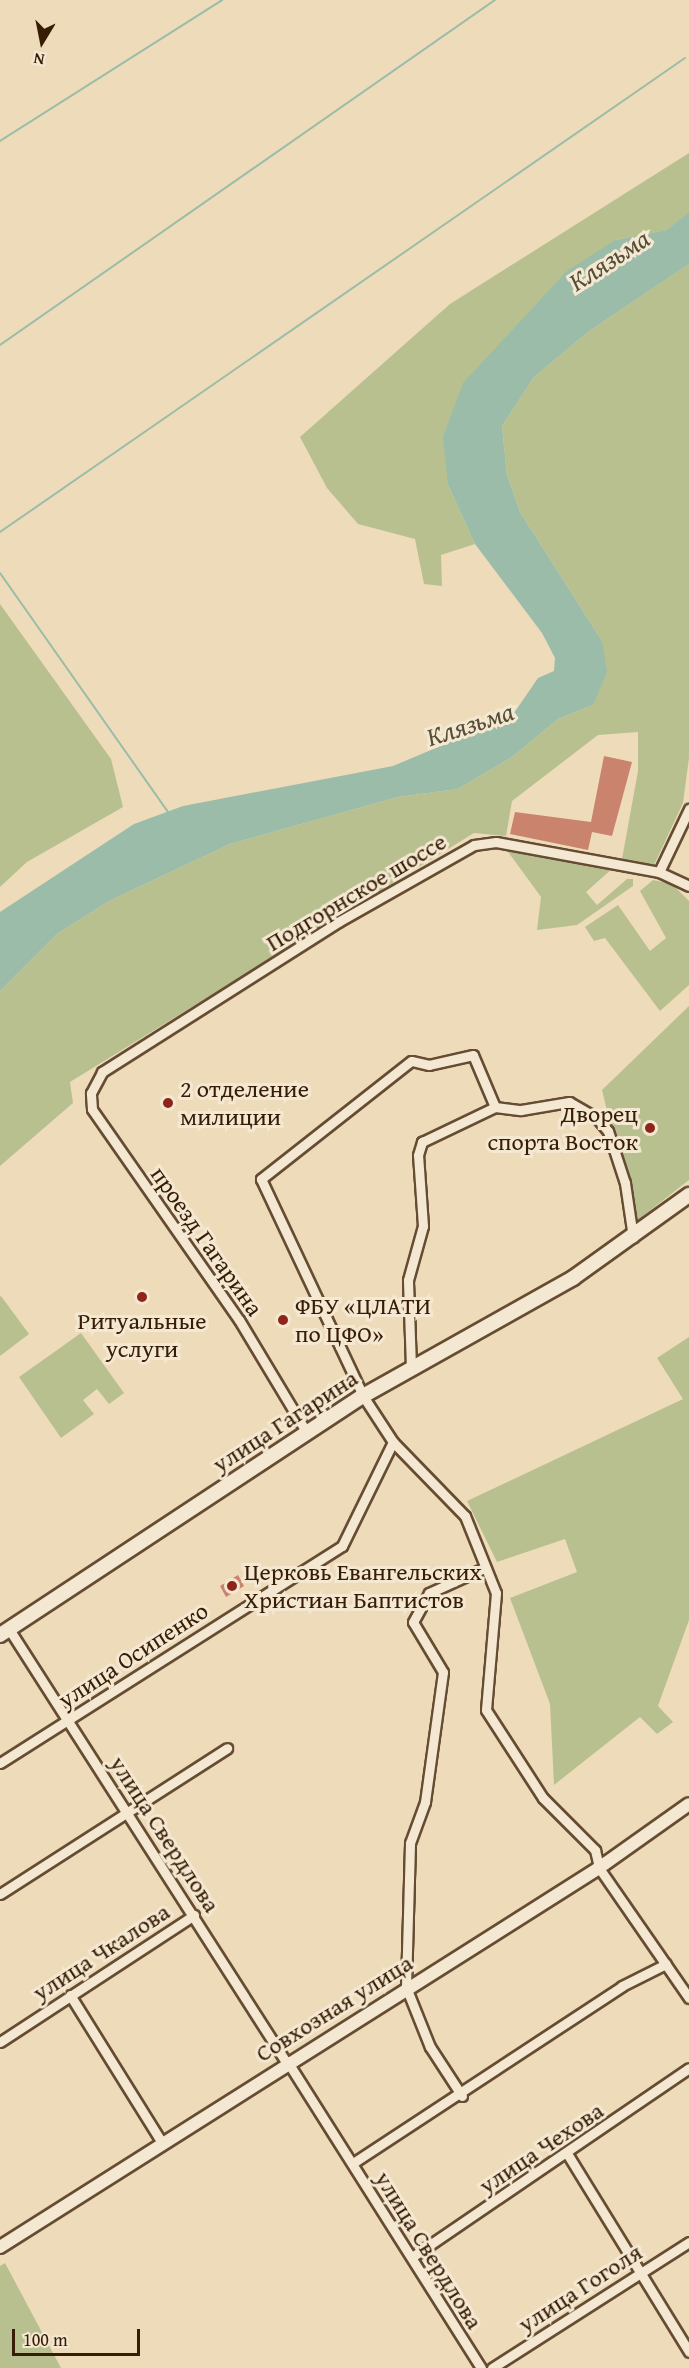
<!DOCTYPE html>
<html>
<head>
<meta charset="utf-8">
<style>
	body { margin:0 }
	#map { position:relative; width:689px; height:2368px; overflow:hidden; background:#eedbba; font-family:"Gentium Book Plus",serif }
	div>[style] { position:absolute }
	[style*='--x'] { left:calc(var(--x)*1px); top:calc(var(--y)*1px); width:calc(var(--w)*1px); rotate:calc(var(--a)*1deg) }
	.green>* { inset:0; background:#b8c090 }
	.water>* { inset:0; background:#9bbca9 }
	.stream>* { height:2px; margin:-1px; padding:0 1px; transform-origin:1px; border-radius:1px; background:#9bbca9 }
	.building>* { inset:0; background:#ca836c }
	.roads { filter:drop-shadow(2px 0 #654c32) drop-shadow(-2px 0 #654c32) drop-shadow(0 2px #654c32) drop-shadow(0 -2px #654c32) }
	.minor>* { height:9px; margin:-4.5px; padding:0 4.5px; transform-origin:4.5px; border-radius:4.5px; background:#f4e8d2 }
	.tertiary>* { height:12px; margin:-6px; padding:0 6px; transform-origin:6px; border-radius:6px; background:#f4e8d2 }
	.secondary>* { height:14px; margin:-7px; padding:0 7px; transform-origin:7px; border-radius:7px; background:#f4e8d2 }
	.dots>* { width:16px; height:16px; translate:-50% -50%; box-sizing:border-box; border:3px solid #f4e8d2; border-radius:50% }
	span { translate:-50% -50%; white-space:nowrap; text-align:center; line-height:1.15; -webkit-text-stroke:6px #f4e8d2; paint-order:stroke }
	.street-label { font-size:24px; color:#371d05 }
	.poi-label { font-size:24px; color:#371d05 }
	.left { translate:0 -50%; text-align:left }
	.right { translate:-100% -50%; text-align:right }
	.water-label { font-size:26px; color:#554d36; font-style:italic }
	.north { position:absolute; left:12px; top:12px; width:60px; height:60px; -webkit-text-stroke:4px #f4e8d2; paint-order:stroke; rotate:190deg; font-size:16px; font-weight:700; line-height:24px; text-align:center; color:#371d05 }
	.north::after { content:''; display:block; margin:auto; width:21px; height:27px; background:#371d05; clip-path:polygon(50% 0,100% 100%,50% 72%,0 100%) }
	.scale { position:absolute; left:12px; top:2329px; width:128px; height:27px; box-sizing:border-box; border:3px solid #371d05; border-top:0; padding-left:8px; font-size:18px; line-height:21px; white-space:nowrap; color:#371d05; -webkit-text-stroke:4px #f4e8d2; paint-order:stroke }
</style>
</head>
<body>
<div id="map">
	<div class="green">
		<i style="clip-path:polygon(689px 153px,689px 212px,668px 230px,615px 240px,448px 485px,475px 544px,441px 555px,442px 586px,424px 584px,415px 539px,358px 524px,327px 488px,300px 437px,450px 304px)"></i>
		<i style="clip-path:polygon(689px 264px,689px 758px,683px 803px,654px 865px,622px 859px,638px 771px,638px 732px,598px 735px,512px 801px,506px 836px,474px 833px,70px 1082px,73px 1103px,0 1166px,0 991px,57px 934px,109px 901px,230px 844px,398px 797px,458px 789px,512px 757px,558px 719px,593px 705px,602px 641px,520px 512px,507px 475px,502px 426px,534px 377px,588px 332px)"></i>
		<i style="clip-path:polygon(0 604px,111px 759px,123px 807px,27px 862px,0 887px)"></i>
		<i style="clip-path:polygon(506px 849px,613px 868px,586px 892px,597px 905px,627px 879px,633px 879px,633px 886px,577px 925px,537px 930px,541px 897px)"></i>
		<i style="clip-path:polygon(653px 880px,672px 884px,689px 901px,689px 985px,660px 1011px,605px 938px,594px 941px,585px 927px,618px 905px,650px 951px,666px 938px,640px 891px)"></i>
		<i style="clip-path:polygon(689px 1006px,689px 1180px,634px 1223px,602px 1090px)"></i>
		<i style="clip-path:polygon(1px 1296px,29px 1334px,0 1356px,0 1297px)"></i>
		<i style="clip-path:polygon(81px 1333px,124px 1393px,109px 1404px,97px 1389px,83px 1400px,94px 1414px,61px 1438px,19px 1377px)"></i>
		<i style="clip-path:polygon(689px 1337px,689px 1620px,658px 1706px,673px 1722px,657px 1734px,640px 1717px,554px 1785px,550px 1704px,510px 1598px,577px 1572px,565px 1539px,497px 1562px,467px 1501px,683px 1399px,657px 1358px)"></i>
		<i style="clip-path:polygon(5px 2263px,61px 2368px,0 2368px,0 2266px)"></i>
	</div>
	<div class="water">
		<i style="clip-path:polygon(689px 212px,689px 264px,588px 332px,534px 377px,502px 426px,507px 475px,520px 512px,602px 641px,607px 672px,593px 705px,558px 719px,512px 757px,458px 789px,398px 797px,230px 844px,109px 901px,57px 934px,0 991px,0 912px,134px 824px,183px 806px,393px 766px,512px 716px,538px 678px,554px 671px,555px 658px,542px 633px,475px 544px,448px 485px,443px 437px,463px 383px,567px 271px,615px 240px,667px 230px)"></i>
	</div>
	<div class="stream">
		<i style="--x:0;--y:141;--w:263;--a:-32.4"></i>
		<i style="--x:0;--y:345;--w:603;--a:-34.88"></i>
		<i style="--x:0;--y:532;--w:833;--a:-34.68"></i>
		<i style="--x:0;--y:573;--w:292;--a:54.9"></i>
	</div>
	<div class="building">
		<i style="clip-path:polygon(604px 756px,632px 762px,612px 836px,592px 832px,588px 850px,510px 834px,515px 812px,591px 822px)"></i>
		<i style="clip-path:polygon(238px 1575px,244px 1586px,226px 1597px,220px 1586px)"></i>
	</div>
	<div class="roads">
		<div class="minor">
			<i style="--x:659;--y:872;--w:70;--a:-64.5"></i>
			<i style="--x:495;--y:1107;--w:56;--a:-112.9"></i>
			<i style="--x:473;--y:1055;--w:45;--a:167.2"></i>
			<i style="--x:429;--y:1065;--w:18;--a:-167"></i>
			<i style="--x:411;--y:1061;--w:191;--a:141.8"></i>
			<i style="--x:261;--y:1179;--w:240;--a:64.8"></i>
			<i style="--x:363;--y:1396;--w:55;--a:56.9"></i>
			<i style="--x:393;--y:1442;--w:103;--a:45.8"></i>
			<i style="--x:465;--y:1516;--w:83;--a:68.1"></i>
			<i style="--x:496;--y:1593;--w:117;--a:94.9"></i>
			<i style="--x:486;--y:1710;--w:105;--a:57.1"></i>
			<i style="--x:543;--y:1798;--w:74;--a:45"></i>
			<i style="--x:595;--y:1850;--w:18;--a:77"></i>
			<i style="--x:599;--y:1868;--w:158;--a:55.3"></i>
			<i style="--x:411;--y:1367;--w:87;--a:-92"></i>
			<i style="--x:408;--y:1280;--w:56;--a:-74.5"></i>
			<i style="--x:423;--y:1226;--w:71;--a:-94"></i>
			<i style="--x:418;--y:1155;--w:14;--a:-73"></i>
			<i style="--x:422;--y:1142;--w:81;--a:-25.6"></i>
			<i style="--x:495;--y:1107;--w:26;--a:7"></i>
			<i style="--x:521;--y:1110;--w:49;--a:-9.5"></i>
			<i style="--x:569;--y:1102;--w:32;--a:30"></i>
			<i style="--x:597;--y:1118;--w:17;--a:50"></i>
			<i style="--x:608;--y:1131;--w:55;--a:71.9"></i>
			<i style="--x:625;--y:1183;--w:55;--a:81.6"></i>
			<i style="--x:307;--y:1433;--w:132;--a:-121"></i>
			<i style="--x:239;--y:1320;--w:257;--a:-124.9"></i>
			<i style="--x:92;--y:1109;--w:16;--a:-94"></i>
			<i style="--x:91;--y:1093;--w:24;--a:-62"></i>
			<i style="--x:102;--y:1072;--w:280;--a:-32.4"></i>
			<i style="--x:338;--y:922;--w:156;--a:-29.5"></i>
			<i style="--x:474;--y:845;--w:22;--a:-8"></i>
			<i style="--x:496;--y:842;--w:166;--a:10.4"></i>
			<i style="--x:659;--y:872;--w:33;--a:25"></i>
			<i style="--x:9;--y:1629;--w:514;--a:57.39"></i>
			<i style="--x:0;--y:1763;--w:405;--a:-32.4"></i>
			<i style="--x:342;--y:1546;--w:116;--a:-63.9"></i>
			<i style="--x:0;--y:1894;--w:270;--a:-32.7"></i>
			<i style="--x:70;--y:1995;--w:174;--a:58.1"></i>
			<i style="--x:0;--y:2042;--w:232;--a:-33.2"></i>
			<i style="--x:287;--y:2061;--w:363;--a:57.7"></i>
			<i style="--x:462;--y:2096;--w:59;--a:-123.1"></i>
			<i style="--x:430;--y:2047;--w:65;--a:-111.8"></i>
			<i style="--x:406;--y:1987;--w:144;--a:-88.4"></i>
			<i style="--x:410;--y:1843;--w:44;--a:-69.9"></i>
			<i style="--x:425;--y:1802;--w:131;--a:-82.1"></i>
			<i style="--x:443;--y:1672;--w:58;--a:-121"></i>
			<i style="--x:413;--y:1622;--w:33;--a:-61"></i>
			<i style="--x:429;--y:1593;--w:60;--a:-24.4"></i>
			<i style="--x:568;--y:2155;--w:231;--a:58.4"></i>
			<i style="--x:353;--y:2163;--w:322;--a:-33.3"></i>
			<i style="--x:622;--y:1986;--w:49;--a:-26.6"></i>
			<i style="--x:412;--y:2257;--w:335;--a:-34.3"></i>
			<i style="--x:492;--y:2368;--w:234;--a:-32.6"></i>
		</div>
		<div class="tertiary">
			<i style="--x:0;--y:2247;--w:709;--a:-32.32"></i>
			<i style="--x:599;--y:1868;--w:110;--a:-35.4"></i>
		</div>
		<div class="secondary">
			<i style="--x:0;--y:1635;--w:435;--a:-33.4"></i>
			<i style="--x:363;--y:1396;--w:241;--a:-29.3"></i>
			<i style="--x:573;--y:1278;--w:143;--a:-35.6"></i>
		</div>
	</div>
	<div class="dots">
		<i style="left:168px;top:1103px;background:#8f2418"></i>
		<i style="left:650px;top:1128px;background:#8f2418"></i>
		<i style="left:142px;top:1297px;background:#8f2418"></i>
		<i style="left:283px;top:1320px;background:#8f2418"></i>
		<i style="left:232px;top:1586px;background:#8f2418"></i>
	</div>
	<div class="street-label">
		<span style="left:356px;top:892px;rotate:-31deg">Подгорнское шоссе</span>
		<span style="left:207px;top:1241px;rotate:55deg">проезд Гагарина</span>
		<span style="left:285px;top:1421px;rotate:-33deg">улица Гагарина</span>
		<span style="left:133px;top:1655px;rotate:-33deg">улица Осипенко</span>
		<span style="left:165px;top:1834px;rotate:57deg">улица Свердлова</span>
		<span style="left:101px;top:1952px;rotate:-33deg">улица Чкалова</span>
		<span style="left:334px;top:2008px;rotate:-32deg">Совхозная улица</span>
		<span style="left:541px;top:2148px;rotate:-34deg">улица Чехова</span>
		<span style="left:429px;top:2250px;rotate:58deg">улица Свердлова</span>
		<span style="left:580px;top:2288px;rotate:-33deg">улица Гоголя</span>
	</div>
	<div class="poi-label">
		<span class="left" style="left:180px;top:1103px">2 отделение<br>милиции</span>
		<span class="right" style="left:638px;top:1128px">Дворец<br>спорта Восток</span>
		<span class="left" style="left:295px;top:1320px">ФБУ «ЦЛАТИ<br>по ЦФО»</span>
		<span style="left:142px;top:1335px">Ритуальные<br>услуги</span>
		<span class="left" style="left:244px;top:1586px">Церковь Евангельских<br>Христиан Баптистов</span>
	</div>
	<div class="water-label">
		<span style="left:609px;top:260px;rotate:-33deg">Клязьма</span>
		<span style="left:470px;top:724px;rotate:-18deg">Клязьма</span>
	</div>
	<div class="north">N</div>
	<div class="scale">100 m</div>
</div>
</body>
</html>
